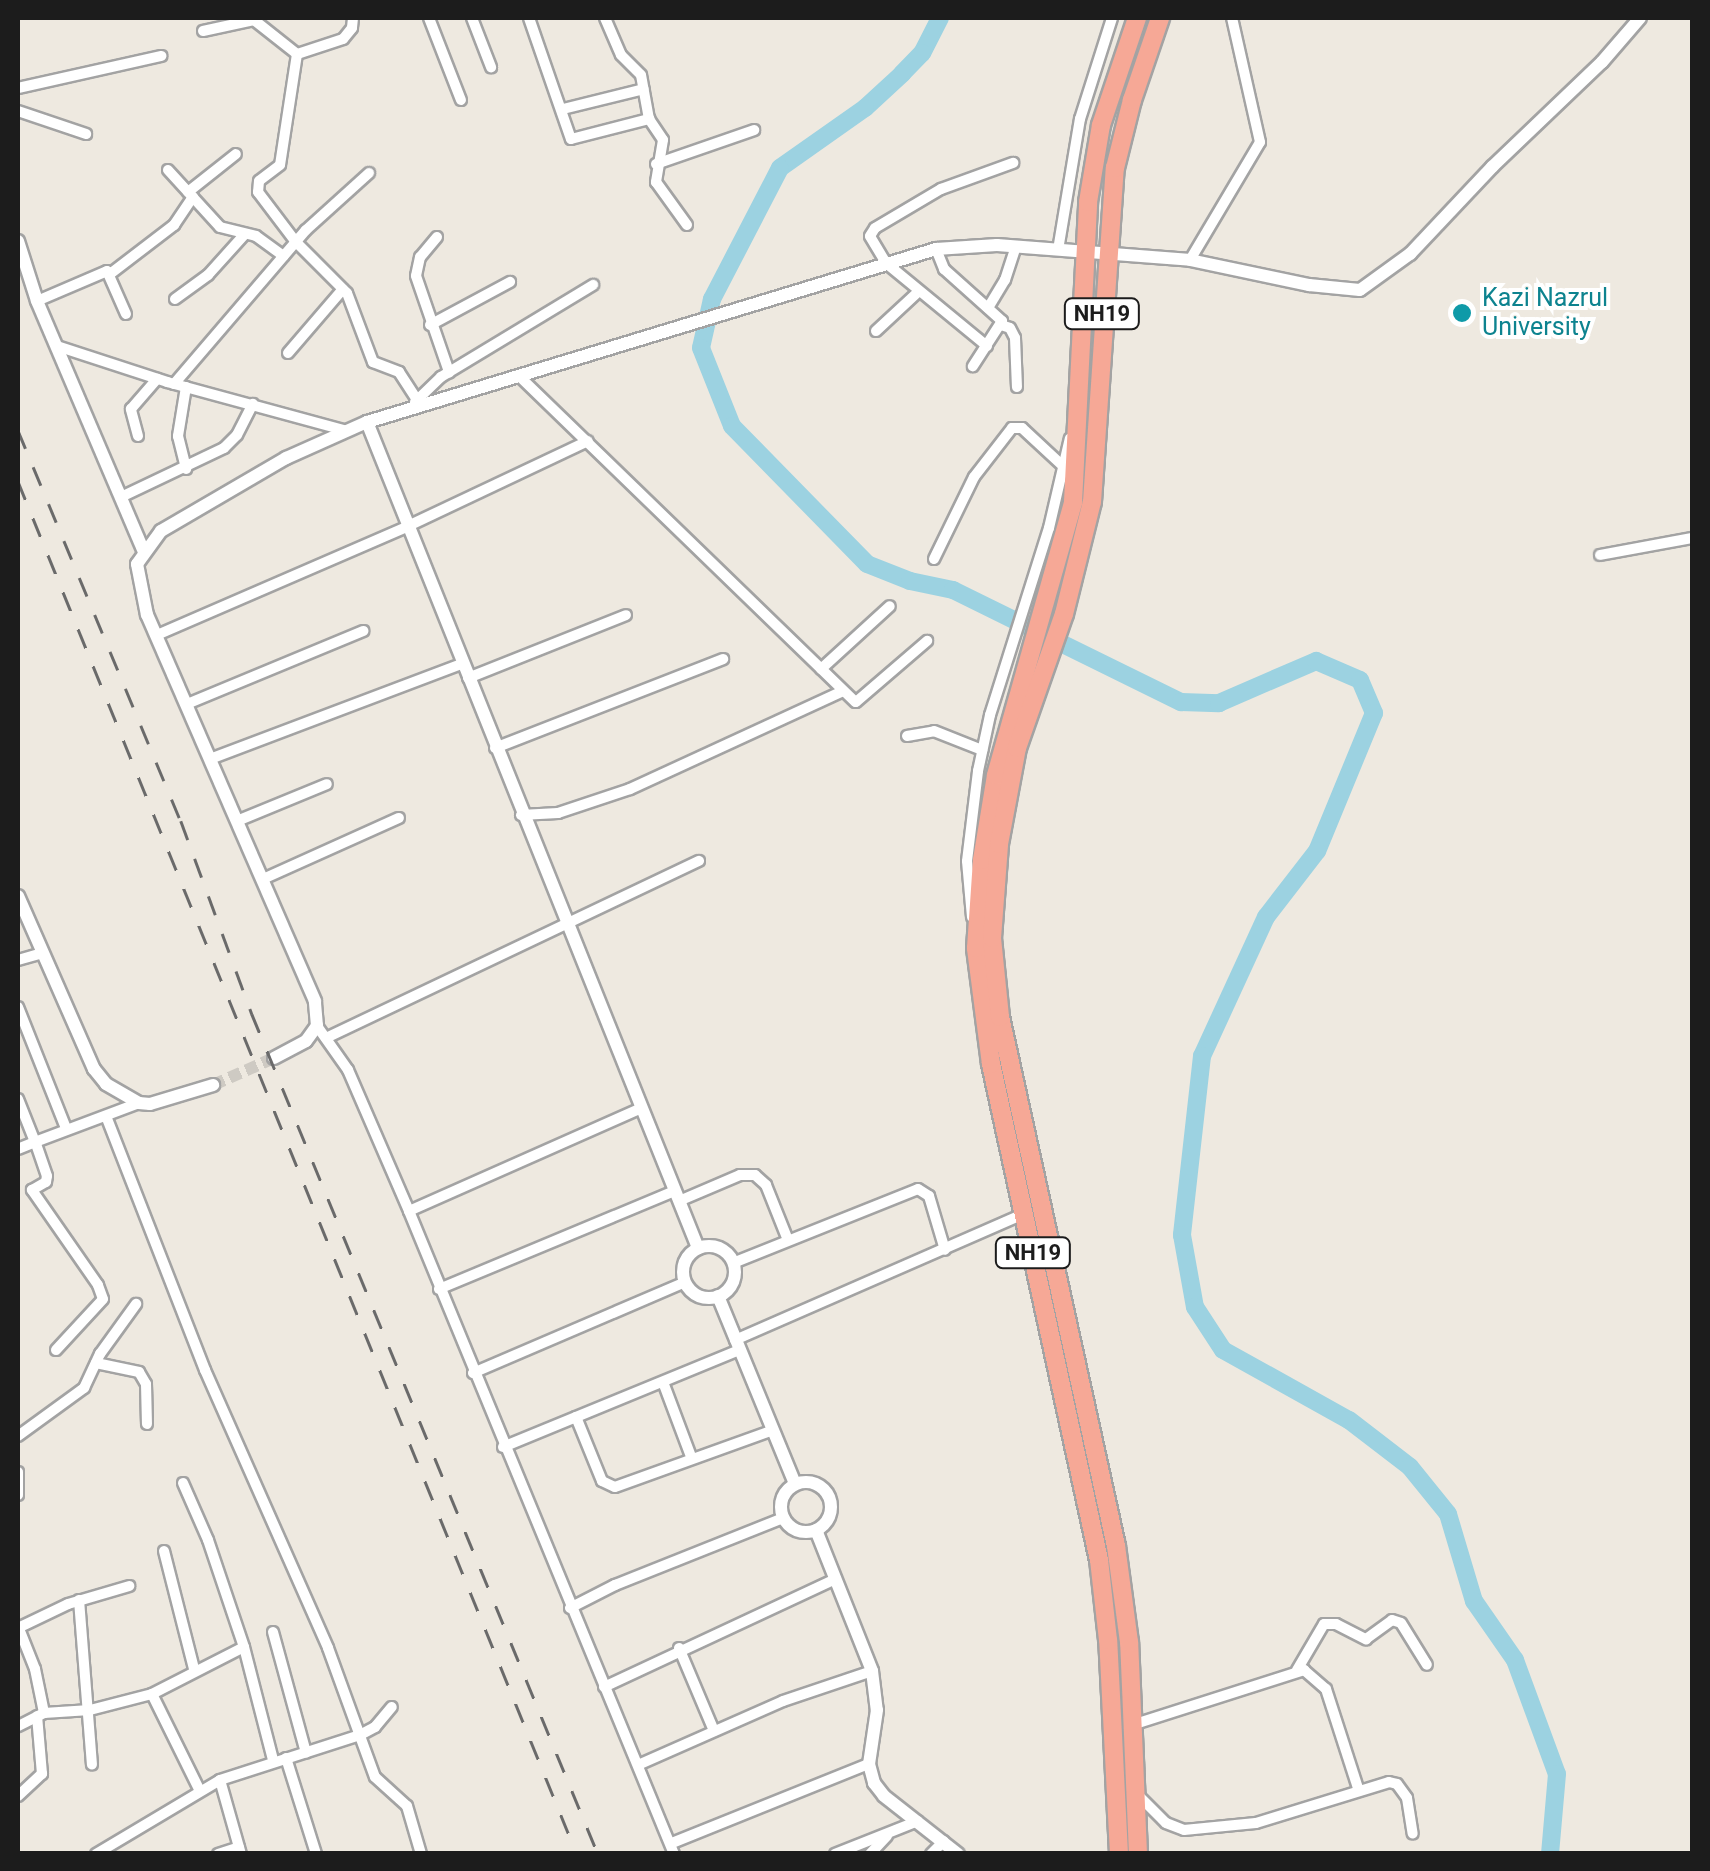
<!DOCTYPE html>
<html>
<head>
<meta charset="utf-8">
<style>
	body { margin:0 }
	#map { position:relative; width:1710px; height:1871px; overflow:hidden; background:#eee9e0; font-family:Roboto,sans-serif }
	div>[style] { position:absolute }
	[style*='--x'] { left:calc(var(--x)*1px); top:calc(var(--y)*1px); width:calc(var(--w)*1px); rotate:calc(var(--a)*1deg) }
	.river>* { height:18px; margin:-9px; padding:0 9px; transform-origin:9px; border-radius:9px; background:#9cd2e1 }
	.tertiary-tunnel>* { height:12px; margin-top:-6px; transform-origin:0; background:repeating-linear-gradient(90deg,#cecac3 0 12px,transparent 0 18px) }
	.roads { filter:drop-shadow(2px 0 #a3a3a3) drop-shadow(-2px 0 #a3a3a3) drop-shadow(0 2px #a3a3a3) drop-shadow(0 -2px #a3a3a3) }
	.minor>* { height:10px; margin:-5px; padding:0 5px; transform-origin:5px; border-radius:5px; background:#fff }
	.tertiary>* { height:12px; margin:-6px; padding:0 6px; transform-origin:6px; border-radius:6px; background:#fff }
	.tertiary>.ring { margin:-6px; padding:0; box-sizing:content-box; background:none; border:12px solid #fff; border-radius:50% }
	.trunk>* { height:18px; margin:-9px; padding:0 9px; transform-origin:9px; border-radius:9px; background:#f6a896 }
	.rail>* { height:2.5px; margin-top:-1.25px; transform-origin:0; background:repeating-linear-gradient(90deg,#6a6a6a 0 20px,transparent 0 40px) }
	.dots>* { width:28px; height:28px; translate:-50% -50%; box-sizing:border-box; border:5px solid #fff; border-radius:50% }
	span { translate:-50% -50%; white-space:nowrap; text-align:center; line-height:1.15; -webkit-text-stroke:8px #fff; paint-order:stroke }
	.shield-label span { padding:2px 8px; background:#fff; border:2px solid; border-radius:8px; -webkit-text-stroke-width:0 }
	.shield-label { font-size:22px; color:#1c1c1c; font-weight:700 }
	.culture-label { font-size:25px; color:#0d838f }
	.left { translate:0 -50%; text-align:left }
	.frame { position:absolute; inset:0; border:20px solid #1c1c1c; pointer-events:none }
</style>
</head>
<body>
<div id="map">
	<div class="river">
		<i style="--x:940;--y:18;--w:39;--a:117"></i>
		<i style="--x:922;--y:53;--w:29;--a:134"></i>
		<i style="--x:902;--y:74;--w:50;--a:137.4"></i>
		<i style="--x:865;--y:108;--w:104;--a:144.8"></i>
		<i style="--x:780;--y:168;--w:148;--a:117.4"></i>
		<i style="--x:712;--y:299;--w:50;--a:102.7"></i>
		<i style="--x:701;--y:348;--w:84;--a:68.3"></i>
		<i style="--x:732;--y:426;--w:193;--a:45.6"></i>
		<i style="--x:867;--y:564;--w:46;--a:21.6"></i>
		<i style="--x:910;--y:581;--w:44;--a:11.8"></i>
		<i style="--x:953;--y:590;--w:254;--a:26.2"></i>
		<i style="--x:1181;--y:702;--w:38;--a:2"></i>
		<i style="--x:1219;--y:703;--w:106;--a:-23.4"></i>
		<i style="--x:1316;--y:661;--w:48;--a:23.4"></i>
		<i style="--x:1360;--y:680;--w:36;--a:67"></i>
		<i style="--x:1374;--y:713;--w:149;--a:112.4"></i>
		<i style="--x:1317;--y:851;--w:83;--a:127.7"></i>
		<i style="--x:1266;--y:917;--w:153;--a:114.7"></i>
		<i style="--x:1202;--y:1056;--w:180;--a:96.4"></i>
		<i style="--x:1182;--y:1235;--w:73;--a:79.8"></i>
		<i style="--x:1195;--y:1307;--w:51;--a:56.9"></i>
		<i style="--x:1223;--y:1350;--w:144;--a:29.1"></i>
		<i style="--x:1349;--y:1420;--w:77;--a:37.6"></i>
		<i style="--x:1410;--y:1467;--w:60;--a:51"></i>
		<i style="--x:1448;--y:1514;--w:91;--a:73.4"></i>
		<i style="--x:1474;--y:1601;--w:72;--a:55.2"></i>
		<i style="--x:1515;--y:1660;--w:121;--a:69.8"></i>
		<i style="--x:1557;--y:1774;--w:80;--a:95"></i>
	</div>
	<div class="tertiary-tunnel">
		<i style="--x:213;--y:1085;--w:67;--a:-23.9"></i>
	</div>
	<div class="roads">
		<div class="minor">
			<i style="--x:353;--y:18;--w:10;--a:96"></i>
			<i style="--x:352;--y:28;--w:14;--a:129"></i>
			<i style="--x:343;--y:39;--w:48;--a:161.9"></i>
			<i style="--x:297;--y:54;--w:112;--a:98.7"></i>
			<i style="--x:280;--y:165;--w:26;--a:143"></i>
			<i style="--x:259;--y:181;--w:11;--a:95"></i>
			<i style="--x:258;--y:192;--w:63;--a:52.8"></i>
			<i style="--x:296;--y:242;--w:72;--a:45"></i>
			<i style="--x:347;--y:293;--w:74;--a:69.4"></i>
			<i style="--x:373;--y:362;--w:28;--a:21"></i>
			<i style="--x:399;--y:372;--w:33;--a:57"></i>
			<i style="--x:429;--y:18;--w:88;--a:68.7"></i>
			<i style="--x:472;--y:18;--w:53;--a:68.8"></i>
			<i style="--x:529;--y:18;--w:128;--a:70.9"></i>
			<i style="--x:571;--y:139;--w:81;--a:-14.4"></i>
			<i style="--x:605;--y:18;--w:40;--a:66.6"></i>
			<i style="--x:621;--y:55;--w:28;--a:45"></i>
			<i style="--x:641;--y:75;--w:45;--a:79.7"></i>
			<i style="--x:649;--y:119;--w:25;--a:56"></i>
			<i style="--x:663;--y:140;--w:43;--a:99.5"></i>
			<i style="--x:656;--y:182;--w:53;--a:54.2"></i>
			<i style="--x:203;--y:31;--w:52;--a:-12.2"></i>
			<i style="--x:254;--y:20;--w:55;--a:38.3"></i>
			<i style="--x:18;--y:88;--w:147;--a:-12.6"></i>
			<i style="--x:563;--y:109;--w:83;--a:-13.9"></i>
			<i style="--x:18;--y:111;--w:72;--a:18.7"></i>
			<i style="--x:656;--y:164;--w:104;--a:-19.1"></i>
			<i style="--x:168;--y:170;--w:77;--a:47.6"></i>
			<i style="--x:220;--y:227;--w:37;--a:14"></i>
			<i style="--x:256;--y:236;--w:34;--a:36"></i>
			<i style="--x:188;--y:192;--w:61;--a:-38.4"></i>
			<i style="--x:437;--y:237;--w:26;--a:130"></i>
			<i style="--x:420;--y:257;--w:19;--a:102"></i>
			<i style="--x:416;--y:276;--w:102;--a:71"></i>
			<i style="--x:936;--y:249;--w:22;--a:68"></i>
			<i style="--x:944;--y:269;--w:78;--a:41.9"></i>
			<i style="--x:1002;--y:321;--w:54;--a:122.8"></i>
			<i style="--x:1058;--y:250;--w:133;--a:-80.5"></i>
			<i style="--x:1080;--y:119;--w:106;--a:-72.4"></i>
			<i style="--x:1190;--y:260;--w:137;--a:-59.3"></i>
			<i style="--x:1260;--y:142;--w:127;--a:-102.7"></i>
			<i style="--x:110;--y:274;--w:81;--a:-37.4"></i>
			<i style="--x:174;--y:225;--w:34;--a:-56"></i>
			<i style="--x:175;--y:299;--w:41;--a:-36"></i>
			<i style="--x:208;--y:275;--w:54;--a:-48"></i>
			<i style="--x:37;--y:301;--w:76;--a:-23.2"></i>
			<i style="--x:107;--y:271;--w:47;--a:66.2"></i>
			<i style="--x:988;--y:308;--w:33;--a:-59"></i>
			<i style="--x:1005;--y:280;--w:35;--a:-72"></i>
			<i style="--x:430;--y:325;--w:91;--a:-28.3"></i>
			<i style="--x:1001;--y:325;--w:9;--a:18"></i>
			<i style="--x:1010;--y:328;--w:11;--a:63"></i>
			<i style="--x:1015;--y:338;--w:49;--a:87.7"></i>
			<i style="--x:876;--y:331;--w:59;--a:-42.9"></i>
			<i style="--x:57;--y:346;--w:116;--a:18.1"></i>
			<i style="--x:167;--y:382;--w:187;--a:15.2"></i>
			<i style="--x:987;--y:346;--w:131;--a:-140.6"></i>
			<i style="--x:886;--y:263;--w:31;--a:-121"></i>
			<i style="--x:870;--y:236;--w:9;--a:-58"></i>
			<i style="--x:875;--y:228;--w:77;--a:-30.6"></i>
			<i style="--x:941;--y:189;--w:77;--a:-19.9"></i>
			<i style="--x:288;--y:353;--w:84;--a:-49.3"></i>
			<i style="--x:518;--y:375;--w:470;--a:44.1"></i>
			<i style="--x:856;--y:702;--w:94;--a:-40.7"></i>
			<i style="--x:174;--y:384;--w:203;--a:-49.4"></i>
			<i style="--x:306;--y:230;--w:85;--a:-42.1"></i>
			<i style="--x:186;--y:387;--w:50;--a:99.3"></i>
			<i style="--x:178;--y:436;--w:34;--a:76"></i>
			<i style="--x:415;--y:402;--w:36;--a:-44"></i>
			<i style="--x:441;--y:377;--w:178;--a:-31.2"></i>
			<i style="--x:138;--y:436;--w:28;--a:-105"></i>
			<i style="--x:131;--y:409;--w:40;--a:-49"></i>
			<i style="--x:121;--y:497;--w:114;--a:-25.4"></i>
			<i style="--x:224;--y:448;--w:18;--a:-45"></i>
			<i style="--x:237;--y:435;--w:35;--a:-63"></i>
			<i style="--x:1600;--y:555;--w:94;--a:-10.5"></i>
			<i style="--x:934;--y:559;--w:91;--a:-64"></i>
			<i style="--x:974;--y:477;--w:62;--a:-52.2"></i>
			<i style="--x:1012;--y:428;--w:10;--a:0"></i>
			<i style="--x:1022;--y:428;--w:56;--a:42.8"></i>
			<i style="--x:157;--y:635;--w:271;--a:-23.4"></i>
			<i style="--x:406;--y:527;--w:201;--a:-25.3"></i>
			<i style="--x:821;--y:669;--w:93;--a:-42.4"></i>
			<i style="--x:468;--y:678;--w:170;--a:-21.7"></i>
			<i style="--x:187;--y:704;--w:191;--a:-22.5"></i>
			<i style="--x:907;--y:736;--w:27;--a:-10"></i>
			<i style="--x:934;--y:731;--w:52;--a:21.6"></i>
			<i style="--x:495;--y:748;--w:245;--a:-21.3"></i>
			<i style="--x:210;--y:759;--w:269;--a:-20.7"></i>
			<i style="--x:521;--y:815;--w:37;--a:-3"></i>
			<i style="--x:558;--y:813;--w:76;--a:-18.4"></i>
			<i style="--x:630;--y:789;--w:234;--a:-24.7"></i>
			<i style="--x:237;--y:821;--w:97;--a:-22.3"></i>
			<i style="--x:263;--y:879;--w:149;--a:-24.2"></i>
			<i style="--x:972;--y:917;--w:56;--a:-95.1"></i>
			<i style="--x:967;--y:861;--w:91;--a:-83"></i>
			<i style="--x:978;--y:771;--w:57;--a:-77.9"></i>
			<i style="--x:990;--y:715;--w:196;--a:-72.5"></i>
			<i style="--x:1049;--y:528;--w:92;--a:-76.9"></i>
			<i style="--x:18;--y:960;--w:26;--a:-16"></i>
			<i style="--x:18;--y:1007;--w:130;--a:68.4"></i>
			<i style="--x:317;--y:1026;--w:54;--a:54.8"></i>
			<i style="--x:348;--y:1070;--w:154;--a:66.6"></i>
			<i style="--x:409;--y:1211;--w:695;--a:67.6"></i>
			<i style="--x:326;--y:1038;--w:413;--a:-25.4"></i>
			<i style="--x:18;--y:1099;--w:46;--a:68.4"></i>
			<i style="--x:35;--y:1142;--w:18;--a:158"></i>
			<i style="--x:106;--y:1116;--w:273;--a:68.7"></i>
			<i style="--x:205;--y:1370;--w:304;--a:66.1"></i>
			<i style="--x:328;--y:1648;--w:137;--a:70"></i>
			<i style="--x:375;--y:1777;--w:43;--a:42.2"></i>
			<i style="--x:407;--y:1806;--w:50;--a:73.7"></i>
			<i style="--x:679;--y:1201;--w:66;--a:-23.1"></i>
			<i style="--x:740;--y:1175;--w:15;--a:0"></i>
			<i style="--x:755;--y:1175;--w:15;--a:42"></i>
			<i style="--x:766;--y:1185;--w:59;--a:68.2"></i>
			<i style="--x:409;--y:1211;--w:254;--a:-23.9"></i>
			<i style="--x:733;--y:1263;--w:199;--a:-21.8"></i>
			<i style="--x:918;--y:1189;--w:13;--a:32"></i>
			<i style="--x:929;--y:1196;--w:56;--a:73.5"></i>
			<i style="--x:439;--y:1289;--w:256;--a:-22.6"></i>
			<i style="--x:735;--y:1340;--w:315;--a:-23.6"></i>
			<i style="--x:56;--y:1350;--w:69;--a:-47.3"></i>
			<i style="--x:103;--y:1299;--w:15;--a:-110"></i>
			<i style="--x:98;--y:1285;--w:116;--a:-124.8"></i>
			<i style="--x:32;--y:1190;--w:16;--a:-30"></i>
			<i style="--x:46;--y:1182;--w:6;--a:-81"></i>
			<i style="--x:47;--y:1176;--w:36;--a:-109"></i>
			<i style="--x:35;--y:1142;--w:111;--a:-20.6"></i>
			<i style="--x:96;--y:1363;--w:44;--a:11.8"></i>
			<i style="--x:139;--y:1372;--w:14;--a:60"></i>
			<i style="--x:146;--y:1384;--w:40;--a:88.6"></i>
			<i style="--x:473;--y:1373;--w:231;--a:-23.2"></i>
			<i style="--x:663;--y:1382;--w:82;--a:69.4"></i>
			<i style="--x:576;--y:1417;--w:69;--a:67.9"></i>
			<i style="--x:602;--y:1481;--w:14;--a:25"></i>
			<i style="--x:615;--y:1487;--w:168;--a:-19.8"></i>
			<i style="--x:18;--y:1436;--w:82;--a:-36"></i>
			<i style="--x:84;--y:1388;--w:38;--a:-65"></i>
			<i style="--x:100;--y:1354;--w:62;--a:-54.2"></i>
			<i style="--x:503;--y:1447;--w:255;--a:-22.3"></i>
			<i style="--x:18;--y:1472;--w:23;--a:90"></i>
			<i style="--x:183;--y:1483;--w:62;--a:66.3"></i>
			<i style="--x:208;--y:1540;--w:113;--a:71.4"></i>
			<i style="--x:244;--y:1647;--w:117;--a:75.6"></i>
			<i style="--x:164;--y:1551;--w:122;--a:75.7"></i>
			<i style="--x:79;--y:1600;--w:165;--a:85.5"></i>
			<i style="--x:570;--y:1608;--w:51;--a:-27.1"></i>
			<i style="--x:615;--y:1585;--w:181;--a:-21.7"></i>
			<i style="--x:18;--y:1626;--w:46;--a:68.4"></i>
			<i style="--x:35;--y:1669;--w:45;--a:78.4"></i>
			<i style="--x:44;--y:1713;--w:29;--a:153"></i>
			<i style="--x:18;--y:1628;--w:55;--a:-25.6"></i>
			<i style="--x:68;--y:1604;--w:64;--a:-16.4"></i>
			<i style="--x:273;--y:1632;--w:125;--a:74.7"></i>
			<i style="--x:679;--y:1648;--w:90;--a:67.1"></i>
			<i style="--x:1297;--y:1670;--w:53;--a:-59.6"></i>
			<i style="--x:1324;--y:1624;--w:12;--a:0"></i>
			<i style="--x:1336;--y:1624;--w:34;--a:27"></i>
			<i style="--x:1366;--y:1639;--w:32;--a:-36"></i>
			<i style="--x:1392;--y:1620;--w:9;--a:18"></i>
			<i style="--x:1401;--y:1623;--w:49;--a:58.2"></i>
			<i style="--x:604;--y:1687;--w:256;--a:-25"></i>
			<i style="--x:152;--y:1694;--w:103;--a:-27.1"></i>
			<i style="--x:44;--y:1713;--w:46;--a:-3.7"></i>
			<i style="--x:90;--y:1710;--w:64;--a:-14.5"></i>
			<i style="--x:152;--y:1694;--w:108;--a:63.7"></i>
			<i style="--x:1132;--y:1725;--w:181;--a:-17.7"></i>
			<i style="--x:1304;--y:1670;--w:29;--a:41"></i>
			<i style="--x:1326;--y:1689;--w:104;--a:72.1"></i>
			<i style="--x:286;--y:1758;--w:101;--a:72.6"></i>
			<i style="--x:638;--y:1765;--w:158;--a:-23.8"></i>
			<i style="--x:783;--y:1701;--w:94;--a:-18.6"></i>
			<i style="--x:220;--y:1780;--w:77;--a:74.2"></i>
			<i style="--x:1136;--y:1793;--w:42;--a:45"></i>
			<i style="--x:1166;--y:1823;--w:19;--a:21"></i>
			<i style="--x:1184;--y:1830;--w:72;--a:-5.6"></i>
			<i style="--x:1256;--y:1823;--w:139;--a:-17.1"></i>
			<i style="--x:1389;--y:1782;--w:8;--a:14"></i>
			<i style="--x:1397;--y:1784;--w:17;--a:54"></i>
			<i style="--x:1407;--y:1798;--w:36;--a:81"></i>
			<i style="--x:18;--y:1796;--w:33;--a:-43"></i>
			<i style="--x:42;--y:1774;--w:58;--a:-94.9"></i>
			<i style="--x:672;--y:1843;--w:212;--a:-21.9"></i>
			<i style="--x:96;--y:1854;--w:144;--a:-30.8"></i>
			<i style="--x:220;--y:1780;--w:147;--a:-17.8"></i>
			<i style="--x:360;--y:1735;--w:17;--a:-28"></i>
			<i style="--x:375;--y:1727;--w:26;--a:-50"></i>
			<i style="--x:218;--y:1854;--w:22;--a:-18"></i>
			<i style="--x:835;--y:1854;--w:89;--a:-21.7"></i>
			<i style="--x:870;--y:1854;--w:25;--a:-47"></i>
			<i style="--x:931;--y:1854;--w:18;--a:-45"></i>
		</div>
		<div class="tertiary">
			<i style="--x:18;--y:241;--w:63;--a:72.4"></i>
			<i style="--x:37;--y:301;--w:271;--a:66.9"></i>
			<i style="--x:367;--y:422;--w:890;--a:68.16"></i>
			<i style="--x:18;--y:896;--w:189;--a:66.3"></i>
			<i style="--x:94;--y:1069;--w:19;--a:51"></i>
			<i style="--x:106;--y:1084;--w:38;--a:30"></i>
			<i style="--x:139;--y:1103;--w:11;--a:5"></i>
			<i style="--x:150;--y:1104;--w:66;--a:-16.8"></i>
			<i style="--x:274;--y:1058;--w:36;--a:-28"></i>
			<i style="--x:306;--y:1041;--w:19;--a:-54"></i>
			<i style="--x:317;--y:1026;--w:25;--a:-95"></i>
			<i style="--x:315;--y:1001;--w:421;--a:-113.5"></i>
			<i style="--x:147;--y:615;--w:52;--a:-101.1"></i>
			<i style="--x:137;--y:564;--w:41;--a:-54"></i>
			<i style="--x:161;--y:531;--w:145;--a:-30.3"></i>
			<i style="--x:286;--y:458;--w:89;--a:-24"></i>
			<i style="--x:367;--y:422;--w:595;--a:-16.91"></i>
			<i style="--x:936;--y:249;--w:61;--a:-3.8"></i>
			<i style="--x:997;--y:245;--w:194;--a:4.4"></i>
			<i style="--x:1190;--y:260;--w:122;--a:11.9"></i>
			<i style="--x:1309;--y:285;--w:51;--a:5.6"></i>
			<i style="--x:1360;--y:290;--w:62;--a:-35.8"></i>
			<i style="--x:1410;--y:254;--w:120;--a:-46.7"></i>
			<i style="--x:1492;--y:167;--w:152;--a:-43.7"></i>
			<i style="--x:1602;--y:62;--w:58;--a:-49.2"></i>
			<i class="ring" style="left:683px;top:1246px;width:40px;height:40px"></i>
			<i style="--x:718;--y:1296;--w:203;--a:67.7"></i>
			<i class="ring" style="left:781px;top:1482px;width:38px;height:38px"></i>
			<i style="--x:816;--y:1530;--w:152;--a:68.3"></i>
			<i style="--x:872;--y:1671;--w:39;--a:83"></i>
			<i style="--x:877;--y:1710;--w:55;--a:98.4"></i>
			<i style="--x:869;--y:1764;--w:20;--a:75"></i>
			<i style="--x:874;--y:1783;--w:16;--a:52"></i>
			<i style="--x:884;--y:1796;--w:94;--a:38.1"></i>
		</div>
		<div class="trunk">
			<i style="--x:1119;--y:1854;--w:214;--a:-92.9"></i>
			<i style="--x:1108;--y:1640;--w:81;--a:-96.4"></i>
			<i style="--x:1099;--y:1560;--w:508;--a:-102.28"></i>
			<i style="--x:991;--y:1064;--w:117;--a:-97.4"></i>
			<i style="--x:976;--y:948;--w:88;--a:-86.1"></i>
			<i style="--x:982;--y:860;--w:86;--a:-80.6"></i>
			<i style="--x:996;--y:775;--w:284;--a:-74.2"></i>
			<i style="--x:1073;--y:502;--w:300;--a:-87.1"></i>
			<i style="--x:1088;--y:202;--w:78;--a:-80.4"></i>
			<i style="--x:1101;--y:125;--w:113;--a:-71.4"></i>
			<i style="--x:1138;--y:1854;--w:212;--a:-92.4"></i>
			<i style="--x:1129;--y:1642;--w:97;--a:-97.7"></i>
			<i style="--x:1116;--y:1546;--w:542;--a:-102.37"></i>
			<i style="--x:1000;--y:1017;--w:79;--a:-95.8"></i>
			<i style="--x:992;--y:938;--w:94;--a:-85.7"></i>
			<i style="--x:999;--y:844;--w:98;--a:-79.4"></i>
			<i style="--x:1017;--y:748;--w:142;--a:-70.7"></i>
			<i style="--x:1064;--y:614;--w:115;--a:-76"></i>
			<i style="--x:1092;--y:502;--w:335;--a:-86.1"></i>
			<i style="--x:1115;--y:168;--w:70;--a:-76"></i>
			<i style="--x:1132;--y:100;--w:87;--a:-71.1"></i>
		</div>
	</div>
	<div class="rail">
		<i style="--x:18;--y:430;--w:424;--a:67.4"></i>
		<i style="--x:181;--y:821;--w:206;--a:69.8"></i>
		<i style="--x:252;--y:1014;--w:908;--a:67.61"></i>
		<i style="--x:18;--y:481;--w:1482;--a:67.85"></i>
	</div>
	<div class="dots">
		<i style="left:1462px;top:313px;background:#0f9aa8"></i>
	</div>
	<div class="shield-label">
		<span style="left:1102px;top:314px">NH19</span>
		<span style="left:1033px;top:1253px">NH19</span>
	</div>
	<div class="culture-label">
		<span class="left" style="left:1482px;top:313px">Kazi Nazrul<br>University</span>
	</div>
	<div class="frame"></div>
</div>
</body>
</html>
